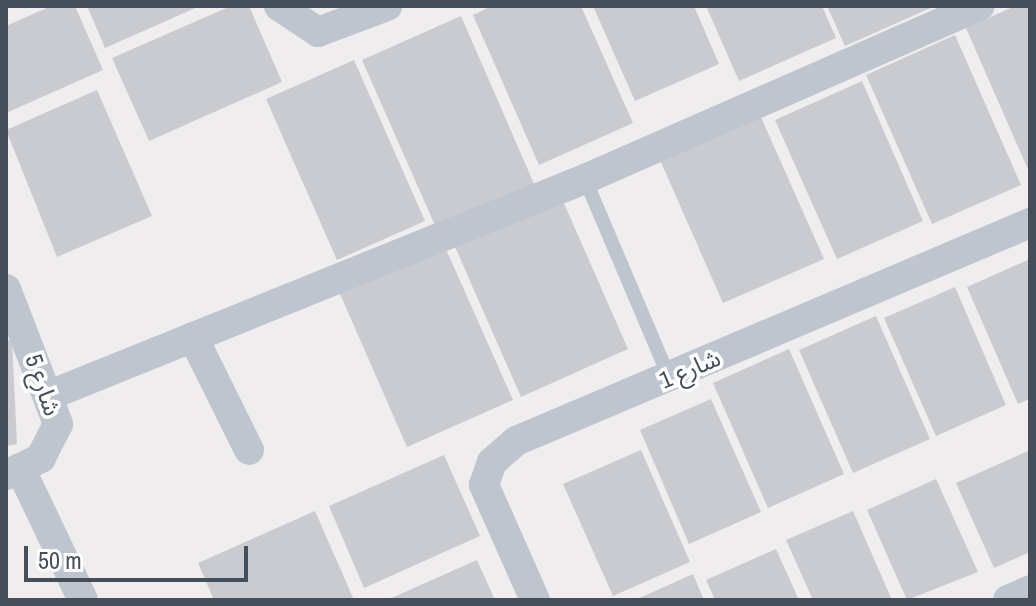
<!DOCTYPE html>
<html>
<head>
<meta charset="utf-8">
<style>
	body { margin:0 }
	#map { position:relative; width:1036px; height:606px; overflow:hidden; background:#efeded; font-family:"Archivo Narrow","Noto Sans Arabic",sans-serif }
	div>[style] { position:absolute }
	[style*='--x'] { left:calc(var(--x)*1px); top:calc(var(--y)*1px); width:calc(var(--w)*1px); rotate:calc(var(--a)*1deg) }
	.building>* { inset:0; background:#cacbd1 }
	.lane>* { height:14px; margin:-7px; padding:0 7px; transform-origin:7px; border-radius:7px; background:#bec5ce }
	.street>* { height:30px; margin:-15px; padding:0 15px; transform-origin:15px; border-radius:15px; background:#bec5ce }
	span { translate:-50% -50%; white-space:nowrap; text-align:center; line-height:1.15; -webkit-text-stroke:7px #fff; paint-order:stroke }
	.street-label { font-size:24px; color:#464e59 }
	.frame { position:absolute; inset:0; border:8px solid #464e59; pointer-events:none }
	.scale { position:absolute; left:24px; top:546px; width:224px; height:36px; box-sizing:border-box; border:4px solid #464e59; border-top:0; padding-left:10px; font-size:24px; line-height:28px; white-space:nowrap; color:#464e59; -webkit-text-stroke:6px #fff; paint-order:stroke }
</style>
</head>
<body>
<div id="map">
	<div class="building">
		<i style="clip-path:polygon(51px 6px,75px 6px,103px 70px,6px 113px,6px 26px)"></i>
		<i style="clip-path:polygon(87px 6px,200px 6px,105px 48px)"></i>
		<i style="clip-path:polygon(231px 6px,249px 6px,282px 82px,149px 141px,112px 58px)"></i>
		<i style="clip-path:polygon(492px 6px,581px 6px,633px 123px,539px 165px,473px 15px)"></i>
		<i style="clip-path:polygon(593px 6px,694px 6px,719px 64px,635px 101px)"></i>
		<i style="clip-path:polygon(706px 6px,822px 6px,836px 38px,739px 81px)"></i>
		<i style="clip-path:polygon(827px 6px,935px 6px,845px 46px)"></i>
		<i style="clip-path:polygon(1015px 6px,1030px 6px,1030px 174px,966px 28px)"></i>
		<i style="clip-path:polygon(461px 16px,535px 186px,437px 230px,362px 60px)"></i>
		<i style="clip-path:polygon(955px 35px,1021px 185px,932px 224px,866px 75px)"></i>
		<i style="clip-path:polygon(354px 60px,425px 221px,337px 260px,266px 99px)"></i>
		<i style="clip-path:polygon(862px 81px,923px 221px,837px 259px,775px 120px)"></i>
		<i style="clip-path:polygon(97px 90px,152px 216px,57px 257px,6px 130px)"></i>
		<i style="clip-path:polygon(756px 106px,824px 259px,723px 303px,656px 151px)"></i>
		<i style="clip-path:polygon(559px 192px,628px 349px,521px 397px,452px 240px)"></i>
		<i style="clip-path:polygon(442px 240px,513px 400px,407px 447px,337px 287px)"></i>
		<i style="clip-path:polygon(1030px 259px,1030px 399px,1018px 404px,967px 287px)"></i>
		<i style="clip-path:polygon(955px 287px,1006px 405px,936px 436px,884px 318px)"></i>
		<i style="clip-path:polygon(876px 316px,930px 439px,853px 473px,799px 350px)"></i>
		<i style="clip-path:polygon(12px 340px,17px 444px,6px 446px,6px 341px)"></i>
		<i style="clip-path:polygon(789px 349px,844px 474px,768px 508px,713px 383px)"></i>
		<i style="clip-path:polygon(711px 399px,761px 512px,689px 544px,640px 430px)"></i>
		<i style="clip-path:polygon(641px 450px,690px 562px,613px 596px,563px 484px)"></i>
		<i style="clip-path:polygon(1028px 451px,1030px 552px,994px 568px,956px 483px)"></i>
		<i style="clip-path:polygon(444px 455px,480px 536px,364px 588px,329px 506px)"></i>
		<i style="clip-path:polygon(936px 479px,978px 572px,907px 600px,867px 510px)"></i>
		<i style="clip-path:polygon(315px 511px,354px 600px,214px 600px,198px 563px)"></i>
		<i style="clip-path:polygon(853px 511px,892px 600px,813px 600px,786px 540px)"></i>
		<i style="clip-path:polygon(776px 549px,799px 600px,715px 600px,706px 580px)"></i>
		<i style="clip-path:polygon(477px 560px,495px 600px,387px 600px)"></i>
		<i style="clip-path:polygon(693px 574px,704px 600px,635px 600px)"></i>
	</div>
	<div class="lane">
		<i style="--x:585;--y:179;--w:215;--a:67"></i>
	</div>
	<div class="street">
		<i style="--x:279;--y:6;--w:47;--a:33.7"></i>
		<i style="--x:318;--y:32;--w:74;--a:-20.6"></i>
		<i style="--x:6;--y:289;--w:145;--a:68.9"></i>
		<i style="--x:58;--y:424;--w:38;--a:117"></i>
		<i style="--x:41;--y:458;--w:39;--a:154"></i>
		<i style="--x:193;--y:337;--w:126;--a:63.6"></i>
		<i style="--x:50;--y:395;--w:577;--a:-21.99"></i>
		<i style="--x:585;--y:179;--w:431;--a:-23.7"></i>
		<i style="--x:20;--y:468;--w:146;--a:64.5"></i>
		<i style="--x:535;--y:600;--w:126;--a:-113.9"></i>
		<i style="--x:484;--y:485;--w:24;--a:-71"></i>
		<i style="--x:492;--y:462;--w:32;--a:-41"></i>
		<i style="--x:516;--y:441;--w:558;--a:-22.98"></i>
		<i style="--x:1008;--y:600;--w:24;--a:-24"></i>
	</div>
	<div class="street-label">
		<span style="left:690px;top:369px;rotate:-23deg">شارع 1</span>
		<span style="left:43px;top:385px;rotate:71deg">شارع 5</span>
	</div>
	<div class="frame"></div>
	<div class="scale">50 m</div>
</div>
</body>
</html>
